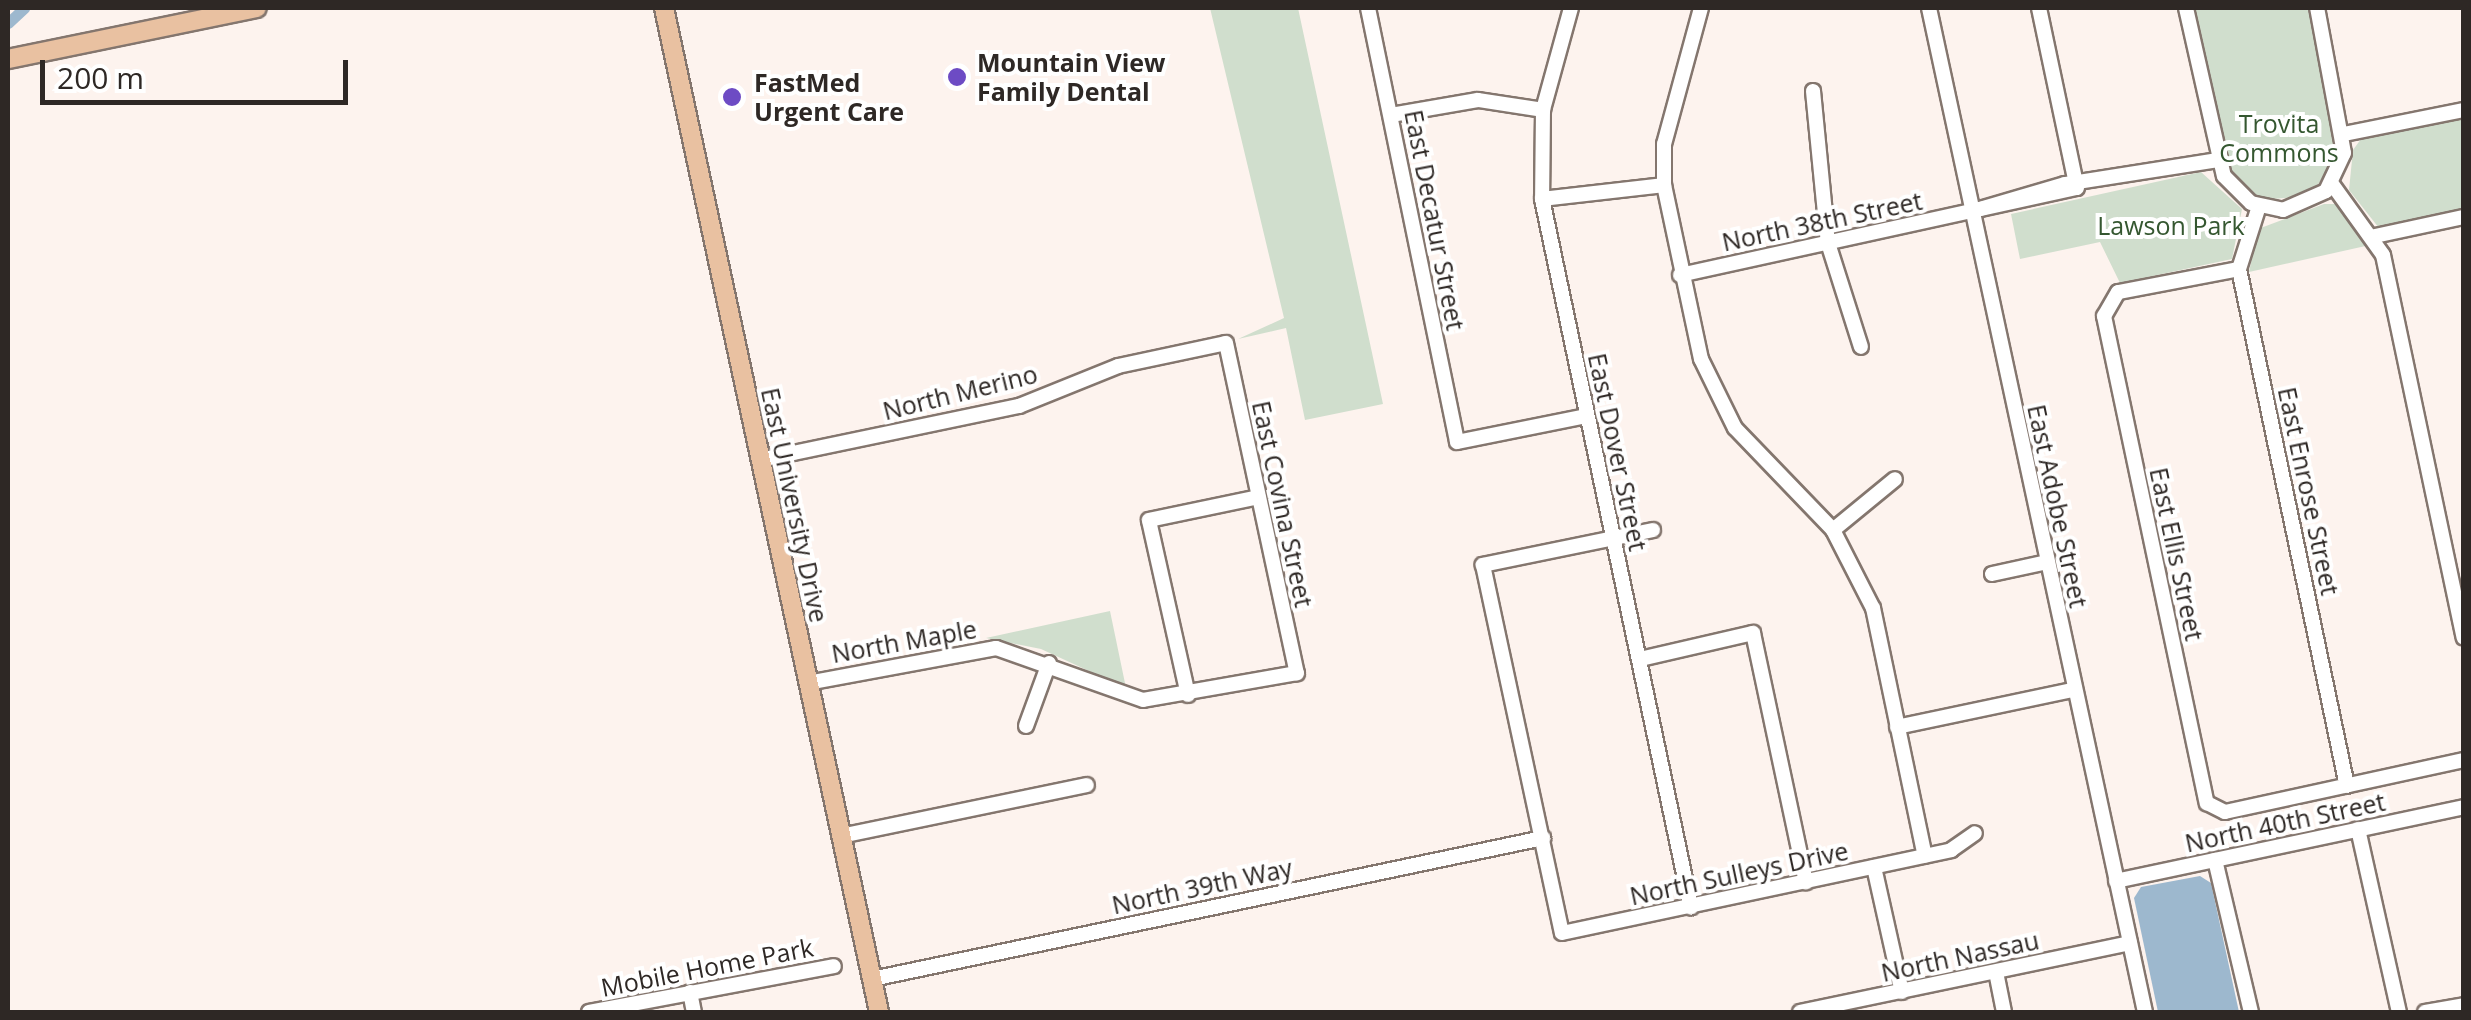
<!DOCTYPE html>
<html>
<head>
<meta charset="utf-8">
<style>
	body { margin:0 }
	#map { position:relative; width:2471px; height:1020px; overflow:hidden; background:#fdf3ee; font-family:"Open Sans",sans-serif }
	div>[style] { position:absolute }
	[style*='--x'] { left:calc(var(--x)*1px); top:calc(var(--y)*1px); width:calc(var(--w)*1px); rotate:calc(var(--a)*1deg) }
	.green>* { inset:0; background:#d0decd }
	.water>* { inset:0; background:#9db8ce }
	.canal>* { height:11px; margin:-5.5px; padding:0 5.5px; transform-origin:5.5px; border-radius:5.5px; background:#9db8ce }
	.roads { filter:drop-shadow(2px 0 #84766e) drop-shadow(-2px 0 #84766e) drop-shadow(0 2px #84766e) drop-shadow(0 -2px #84766e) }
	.minor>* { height:14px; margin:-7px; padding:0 7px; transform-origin:7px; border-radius:7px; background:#fff }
	.major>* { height:18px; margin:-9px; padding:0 9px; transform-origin:9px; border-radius:9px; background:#e9c1a1 }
	.dots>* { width:28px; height:28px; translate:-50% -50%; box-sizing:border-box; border:5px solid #fff; border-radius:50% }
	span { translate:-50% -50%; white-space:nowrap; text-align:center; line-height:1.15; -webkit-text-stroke:8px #fff; paint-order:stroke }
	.poi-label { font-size:25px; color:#2e2825; font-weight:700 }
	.left { translate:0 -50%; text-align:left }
	.park-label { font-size:25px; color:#355730 }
	.street-label { font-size:25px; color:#2e2825 }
	.frame { position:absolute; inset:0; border:10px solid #2e2825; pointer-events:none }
	.scale { position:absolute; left:40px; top:60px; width:308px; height:45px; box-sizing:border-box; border:5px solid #2e2825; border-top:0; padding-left:12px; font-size:30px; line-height:35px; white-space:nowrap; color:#2e2825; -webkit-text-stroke:8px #fff; paint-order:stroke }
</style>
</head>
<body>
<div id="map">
	<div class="green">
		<i style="clip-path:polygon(1210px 8px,1298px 8px,1383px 404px,1305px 420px,1286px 328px,1238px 339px,1284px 318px)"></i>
		<i style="clip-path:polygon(2193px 8px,2310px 8px,2338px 136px,2336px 161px,2309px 196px,2259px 200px,2232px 175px)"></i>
		<i style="clip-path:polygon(2463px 116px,2463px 211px,2379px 228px,2349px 190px,2353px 150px,2361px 139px)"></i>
		<i style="clip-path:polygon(2201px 172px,2242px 209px,2232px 259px,2120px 283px,2100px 242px,2020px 259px,2011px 214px)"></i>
		<i style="clip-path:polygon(2324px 204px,2340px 204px,2370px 245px,2249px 272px,2258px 229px)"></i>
		<i style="clip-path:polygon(1110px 611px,1126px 688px,1041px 649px,986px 638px)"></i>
	</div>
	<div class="water">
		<i style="clip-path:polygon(2200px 876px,2211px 883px,2239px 1012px,2158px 1012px,2134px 898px,2141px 887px)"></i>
	</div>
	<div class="canal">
		<i style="--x:8;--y:23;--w:22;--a:-43"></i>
	</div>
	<div class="roads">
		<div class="minor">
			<i style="--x:1368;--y:8;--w:443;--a:78.4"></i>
			<i style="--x:1457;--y:442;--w:132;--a:-11.4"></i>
			<i style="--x:1571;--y:8;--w:106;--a:105.4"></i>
			<i style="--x:1543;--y:110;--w:89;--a:90.6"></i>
			<i style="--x:1542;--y:199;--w:724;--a:78.12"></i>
			<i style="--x:1701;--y:8;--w:141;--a:105.2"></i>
			<i style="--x:1664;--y:144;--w:41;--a:90"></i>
			<i style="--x:1664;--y:185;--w:178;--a:78"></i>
			<i style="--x:1701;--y:359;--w:77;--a:63.8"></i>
			<i style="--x:1735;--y:428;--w:141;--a:46.1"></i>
			<i style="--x:1833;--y:530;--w:88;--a:62.9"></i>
			<i style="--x:1873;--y:608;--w:253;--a:78.2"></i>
			<i style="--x:1929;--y:8;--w:1027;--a:77.86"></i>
			<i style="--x:2039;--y:8;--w:184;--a:78.1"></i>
			<i style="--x:2186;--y:8;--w:172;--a:77.3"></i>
			<i style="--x:2224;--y:176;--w:38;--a:45"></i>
			<i style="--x:2251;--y:203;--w:33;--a:12"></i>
			<i style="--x:2283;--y:210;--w:47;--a:-23.8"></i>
			<i style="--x:2326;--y:191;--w:42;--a:-64.7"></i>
			<i style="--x:2344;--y:153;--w:147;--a:-100.5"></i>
			<i style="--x:1813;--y:91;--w:153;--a:84.4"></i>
			<i style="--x:1828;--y:243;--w:109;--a:72.4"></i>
			<i style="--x:1391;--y:115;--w:88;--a:-9.8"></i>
			<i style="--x:1478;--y:100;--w:66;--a:8.7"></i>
			<i style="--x:2344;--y:134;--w:122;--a:-11.3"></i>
			<i style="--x:2332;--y:184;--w:87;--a:54.3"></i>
			<i style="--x:2383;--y:255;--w:391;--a:78.1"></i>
			<i style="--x:1542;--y:199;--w:123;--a:-6.5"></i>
			<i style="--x:2259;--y:206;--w:66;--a:107.6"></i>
			<i style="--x:2239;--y:269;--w:528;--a:78.2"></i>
			<i style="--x:1973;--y:211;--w:96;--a:-16.4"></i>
			<i style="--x:2065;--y:184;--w:156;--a:-8.9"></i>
			<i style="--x:2375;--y:236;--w:91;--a:-12.1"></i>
			<i style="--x:2239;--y:269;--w:123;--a:169.2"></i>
			<i style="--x:2118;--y:292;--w:28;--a:120"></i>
			<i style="--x:2104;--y:316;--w:498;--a:78.1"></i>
			<i style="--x:2207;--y:803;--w:20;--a:27"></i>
			<i style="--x:2225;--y:812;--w:245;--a:-12.3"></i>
			<i style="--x:1680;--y:275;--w:406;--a:-12.4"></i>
			<i style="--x:760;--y:460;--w:265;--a:-11.8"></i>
			<i style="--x:1019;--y:406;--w:107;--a:-22"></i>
			<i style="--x:1118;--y:366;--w:110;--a:-12"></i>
			<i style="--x:1226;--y:343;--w:338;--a:77.9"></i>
			<i style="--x:1297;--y:673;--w:156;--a:170.1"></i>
			<i style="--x:1143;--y:700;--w:156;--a:-160.5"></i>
			<i style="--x:996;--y:648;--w:191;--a:169.5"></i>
			<i style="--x:1653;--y:530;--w:174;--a:168.4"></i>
			<i style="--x:1483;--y:565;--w:376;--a:77.9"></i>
			<i style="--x:1562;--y:933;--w:398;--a:-12"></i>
			<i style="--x:1951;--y:850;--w:29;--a:-35"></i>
			<i style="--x:1833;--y:530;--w:80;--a:-39.4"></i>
			<i style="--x:1992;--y:574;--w:56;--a:-12.3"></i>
			<i style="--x:1640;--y:659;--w:116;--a:-13"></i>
			<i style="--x:1753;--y:633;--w:255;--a:78"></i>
			<i style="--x:1188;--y:695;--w:179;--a:-102.6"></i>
			<i style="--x:1149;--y:520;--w:112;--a:-11.8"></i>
			<i style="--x:1026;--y:726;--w:67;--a:-69.9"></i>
			<i style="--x:1897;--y:727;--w:180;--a:-11.9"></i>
			<i style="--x:2358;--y:829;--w:188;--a:77.4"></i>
			<i style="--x:841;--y:836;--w:251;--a:-11.7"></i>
			<i style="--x:2215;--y:860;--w:156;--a:76.7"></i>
			<i style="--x:1874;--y:867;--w:128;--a:77.4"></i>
			<i style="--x:2116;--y:881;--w:356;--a:-12"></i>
			<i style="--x:1996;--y:972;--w:41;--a:78.7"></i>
			<i style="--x:872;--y:979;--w:686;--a:-11.87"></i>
			<i style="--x:690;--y:992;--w:20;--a:79"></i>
			<i style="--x:589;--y:1012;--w:249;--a:-10.6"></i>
			<i style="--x:1800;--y:1012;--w:337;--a:-11.8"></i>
			<i style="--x:2425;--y:1012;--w:40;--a:-10"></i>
		</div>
		<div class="major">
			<i style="--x:664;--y:8;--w:1027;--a:77.91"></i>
			<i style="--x:8;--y:59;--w:254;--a:-11.6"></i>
		</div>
	</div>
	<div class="dots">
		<i style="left:957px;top:77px;background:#6d4bc4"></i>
		<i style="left:732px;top:97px;background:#6d4bc4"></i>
	</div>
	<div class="poi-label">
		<span class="left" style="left:977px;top:77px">Mountain View<br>Family Dental</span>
		<span class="left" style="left:754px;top:97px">FastMed<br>Urgent Care</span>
	</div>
	<div class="park-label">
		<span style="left:2279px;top:138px">Trovita<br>Commons</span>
		<span style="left:2171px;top:225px">Lawson Park</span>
	</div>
	<div class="street-label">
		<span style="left:1435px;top:220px;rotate:79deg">East Decatur Street</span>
		<span style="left:1822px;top:221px;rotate:-12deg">North 38th Street</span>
		<span style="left:960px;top:392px;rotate:-14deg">North Merino</span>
		<span style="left:1618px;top:452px;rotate:78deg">East Dover Street</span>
		<span style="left:2309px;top:491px;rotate:78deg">East Enrose Street</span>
		<span style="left:1283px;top:504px;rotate:78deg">East Covina Street</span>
		<span style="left:795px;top:505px;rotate:78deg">East University Drive</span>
		<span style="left:2058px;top:506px;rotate:78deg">East Adobe Street</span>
		<span style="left:2177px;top:554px;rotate:78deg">East Ellis Street</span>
		<span style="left:904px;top:641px;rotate:-10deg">North Maple</span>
		<span style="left:2285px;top:822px;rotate:-12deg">North 40th Street</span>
		<span style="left:1739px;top:873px;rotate:-12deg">North Sulleys Drive</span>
		<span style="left:1202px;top:886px;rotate:-12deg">North 39th Way</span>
		<span style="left:1960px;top:956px;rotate:-12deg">North Nassau</span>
		<span style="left:707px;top:967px;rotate:-11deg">Mobile Home Park</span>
	</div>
	<div class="frame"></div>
	<div class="scale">200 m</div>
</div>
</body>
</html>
